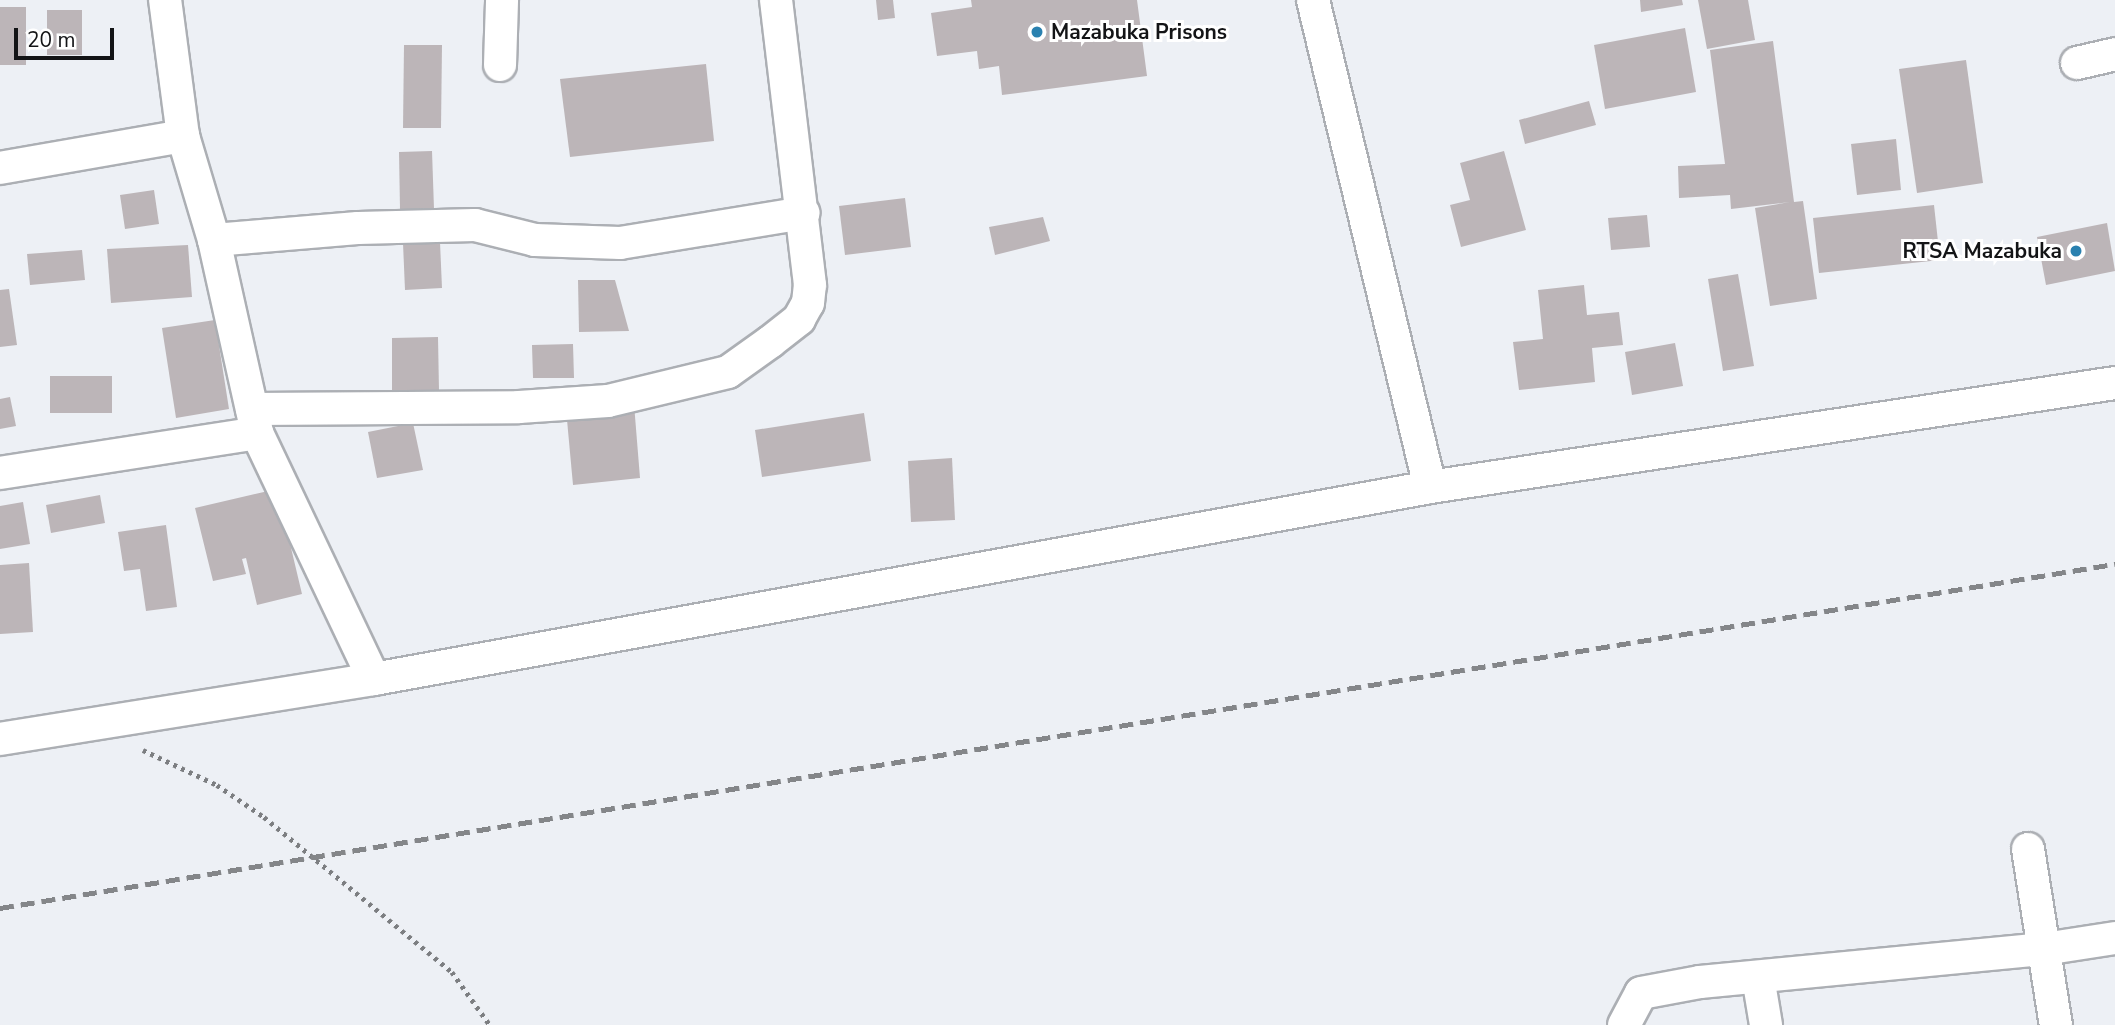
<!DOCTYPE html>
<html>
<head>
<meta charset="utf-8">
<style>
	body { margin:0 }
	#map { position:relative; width:2115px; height:1025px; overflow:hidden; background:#edf0f5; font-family:"Nunito Sans",sans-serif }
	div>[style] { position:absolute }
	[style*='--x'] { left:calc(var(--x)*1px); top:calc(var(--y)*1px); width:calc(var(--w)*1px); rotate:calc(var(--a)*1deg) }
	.building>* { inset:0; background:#bcb5b8 }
	.path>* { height:4.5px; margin-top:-2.25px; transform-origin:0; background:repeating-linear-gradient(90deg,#7c7e81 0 3.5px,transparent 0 8.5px) }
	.roads { filter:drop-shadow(2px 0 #acafb4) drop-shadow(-2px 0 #acafb4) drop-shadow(0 2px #acafb4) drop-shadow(0 -2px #acafb4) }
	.street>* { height:32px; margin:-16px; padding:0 16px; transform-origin:16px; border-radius:16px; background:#fff }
	.rail>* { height:5px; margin-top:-2.5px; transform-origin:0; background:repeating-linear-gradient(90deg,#848689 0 14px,transparent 0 21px) }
	.dots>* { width:19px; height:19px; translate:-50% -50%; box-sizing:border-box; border:4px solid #fff; border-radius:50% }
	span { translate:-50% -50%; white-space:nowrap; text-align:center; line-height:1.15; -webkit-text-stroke:6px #fff; paint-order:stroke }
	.poi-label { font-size:21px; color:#131416; font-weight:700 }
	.left { translate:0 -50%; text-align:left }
	.right { translate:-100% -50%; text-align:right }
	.scale { position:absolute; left:14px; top:28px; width:100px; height:32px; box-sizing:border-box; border:4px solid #131416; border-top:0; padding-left:9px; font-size:21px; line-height:24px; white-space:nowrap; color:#131416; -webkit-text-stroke:5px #fff; paint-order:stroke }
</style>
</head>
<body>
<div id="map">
	<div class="building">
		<i style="clip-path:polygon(876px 0,893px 0,895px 18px,878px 20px)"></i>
		<i style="clip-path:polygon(971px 0,1137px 0,1147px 76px,1002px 95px,999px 66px,979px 69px,977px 51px,937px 56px,931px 13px,972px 7px)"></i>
		<i style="clip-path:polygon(1640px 0,1682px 0,1683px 5px,1641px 12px)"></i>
		<i style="clip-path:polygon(1698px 0,1748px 0,1755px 40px,1707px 49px)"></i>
		<i style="clip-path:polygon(0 7px,26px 7px,26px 65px,0 65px)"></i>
		<i style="clip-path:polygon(47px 10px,82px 10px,82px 55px,47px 55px)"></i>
		<i style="clip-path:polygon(1685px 28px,1696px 92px,1605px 109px,1594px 45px)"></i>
		<i style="clip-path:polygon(1773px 41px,1794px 202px,1803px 201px,1817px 299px,1770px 306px,1755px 208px,1790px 202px,1731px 209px,1730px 195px,1679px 198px,1678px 166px,1725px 164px,1710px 50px)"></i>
		<i style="clip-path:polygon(404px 45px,442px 45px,441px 128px,403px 128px)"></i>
		<i style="clip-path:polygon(1966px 60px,1983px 183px,1917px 193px,1899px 69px)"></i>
		<i style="clip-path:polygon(706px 64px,714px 141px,570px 157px,560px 79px)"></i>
		<i style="clip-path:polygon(1589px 101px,1596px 125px,1525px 144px,1519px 120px)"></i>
		<i style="clip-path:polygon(1896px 139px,1901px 190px,1857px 195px,1851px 144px)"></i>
		<i style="clip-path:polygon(432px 151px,434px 209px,400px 209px,399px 152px)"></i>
		<i style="clip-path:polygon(1504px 151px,1526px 230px,1461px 247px,1450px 205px,1470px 200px,1460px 163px)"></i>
		<i style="clip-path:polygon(154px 190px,159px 224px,125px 229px,120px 195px)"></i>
		<i style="clip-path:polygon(905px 198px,911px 247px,845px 255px,839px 206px)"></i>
		<i style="clip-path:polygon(1934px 205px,1940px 260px,1819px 273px,1813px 218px)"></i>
		<i style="clip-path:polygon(1647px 215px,1650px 247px,1611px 250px,1608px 218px)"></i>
		<i style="clip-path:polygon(1043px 217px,1050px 241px,995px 255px,989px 227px)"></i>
		<i style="clip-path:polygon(2107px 223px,2115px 271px,2046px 285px,2037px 237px)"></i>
		<i style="clip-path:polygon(440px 242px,442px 288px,405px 290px,403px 243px)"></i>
		<i style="clip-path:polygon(188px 245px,192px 297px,111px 303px,107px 249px)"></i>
		<i style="clip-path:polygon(82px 250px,85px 280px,30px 285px,27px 254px)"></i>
		<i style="clip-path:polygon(1738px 274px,1754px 366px,1723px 371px,1708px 279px)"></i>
		<i style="clip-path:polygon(578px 280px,615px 280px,629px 331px,579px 332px)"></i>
		<i style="clip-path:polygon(1584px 285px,1587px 315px,1619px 312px,1623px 345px,1592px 348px,1595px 382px,1519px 390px,1513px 342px,1543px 339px,1538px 290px)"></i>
		<i style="clip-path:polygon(9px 289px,17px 345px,0 347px,0 290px)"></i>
		<i style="clip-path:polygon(215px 320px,229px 409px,176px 418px,162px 328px)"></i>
		<i style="clip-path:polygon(438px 337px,439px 391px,392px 392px,392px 338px)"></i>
		<i style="clip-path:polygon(1675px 343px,1683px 386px,1632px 395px,1625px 352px)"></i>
		<i style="clip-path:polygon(573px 344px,574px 378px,533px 378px,532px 345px)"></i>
		<i style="clip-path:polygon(50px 376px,112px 376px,112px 413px,50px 413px)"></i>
		<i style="clip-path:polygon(10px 397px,16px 426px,0 429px,0 399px)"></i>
		<i style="clip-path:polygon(634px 404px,640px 478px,573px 485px,566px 409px)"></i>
		<i style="clip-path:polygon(864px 413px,871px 461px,762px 477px,755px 430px)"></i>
		<i style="clip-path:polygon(413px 423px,423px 470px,377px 478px,368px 432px)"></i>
		<i style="clip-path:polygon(952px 458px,955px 520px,911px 522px,908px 461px)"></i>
		<i style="clip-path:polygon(277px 489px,302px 594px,257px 605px,246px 558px,242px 559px,246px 574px,213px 581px,195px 508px)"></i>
		<i style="clip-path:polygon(100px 495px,105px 523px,51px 533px,46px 505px)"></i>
		<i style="clip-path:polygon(23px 502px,30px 544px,0 549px,0 506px)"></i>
		<i style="clip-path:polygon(166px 525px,177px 607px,146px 611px,140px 569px,124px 571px,118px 532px)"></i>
		<i style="clip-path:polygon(29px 563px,33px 632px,0 634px,0 565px)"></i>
	</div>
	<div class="path">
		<i style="--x:143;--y:750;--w:82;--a:25.3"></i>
		<i style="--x:217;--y:785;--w:57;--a:34.2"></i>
		<i style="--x:264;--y:817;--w:244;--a:39.5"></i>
		<i style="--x:452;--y:972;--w:65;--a:54.4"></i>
	</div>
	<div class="roads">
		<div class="street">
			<i style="--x:1313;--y:0;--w:501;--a:76.49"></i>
			<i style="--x:2077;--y:63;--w:39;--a:-13"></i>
			<i style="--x:500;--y:65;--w:65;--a:-88.2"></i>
			<i style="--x:183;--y:136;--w:109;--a:73.4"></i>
			<i style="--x:214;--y:240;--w:198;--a:77.4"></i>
			<i style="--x:257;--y:433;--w:272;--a:64.6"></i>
			<i style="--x:0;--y:168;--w:186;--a:-9.9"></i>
			<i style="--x:183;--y:136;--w:137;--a:-97.5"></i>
			<i style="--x:214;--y:240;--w:144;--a:-4.8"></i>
			<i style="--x:358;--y:228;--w:117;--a:-1.5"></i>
			<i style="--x:475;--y:225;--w:62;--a:14"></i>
			<i style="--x:535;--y:240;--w:85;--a:2"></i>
			<i style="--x:620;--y:243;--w:186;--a:-9.3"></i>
			<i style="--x:252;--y:409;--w:267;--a:-0.4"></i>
			<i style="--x:519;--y:407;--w:89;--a:-3.9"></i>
			<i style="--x:608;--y:401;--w:123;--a:-13.6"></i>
			<i style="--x:728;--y:372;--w:52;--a:-35.5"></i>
			<i style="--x:770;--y:342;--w:37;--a:-38"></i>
			<i style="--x:799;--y:319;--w:18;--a:-61"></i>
			<i style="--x:808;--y:303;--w:18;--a:-84"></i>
			<i style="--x:810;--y:285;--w:287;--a:-96.8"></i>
			<i style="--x:0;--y:473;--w:260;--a:-8.8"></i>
			<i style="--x:0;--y:739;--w:379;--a:-9.1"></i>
			<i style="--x:374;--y:679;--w:1073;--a:-10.3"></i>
			<i style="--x:1430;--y:487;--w:693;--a:-8.63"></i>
			<i style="--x:2028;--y:849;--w:178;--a:81"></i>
			<i style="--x:1758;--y:977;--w:49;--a:80.5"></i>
			<i style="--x:1624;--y:1025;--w:36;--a:-62"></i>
			<i style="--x:1641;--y:993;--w:60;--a:-10.6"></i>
			<i style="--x:1700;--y:982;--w:346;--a:-5.5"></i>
			<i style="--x:2044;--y:949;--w:72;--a:-8.8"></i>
		</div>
	</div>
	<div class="rail">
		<i style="--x:0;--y:908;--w:2143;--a:-9.24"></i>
	</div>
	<div class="dots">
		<i style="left:1037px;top:32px;background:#2a81b0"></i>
		<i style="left:2076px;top:251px;background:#2a81b0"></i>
	</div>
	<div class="poi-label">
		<span class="left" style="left:1051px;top:32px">Mazabuka Prisons</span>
		<span class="right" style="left:2062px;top:251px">RTSA Mazabuka</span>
	</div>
	<div class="scale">20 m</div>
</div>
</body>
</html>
